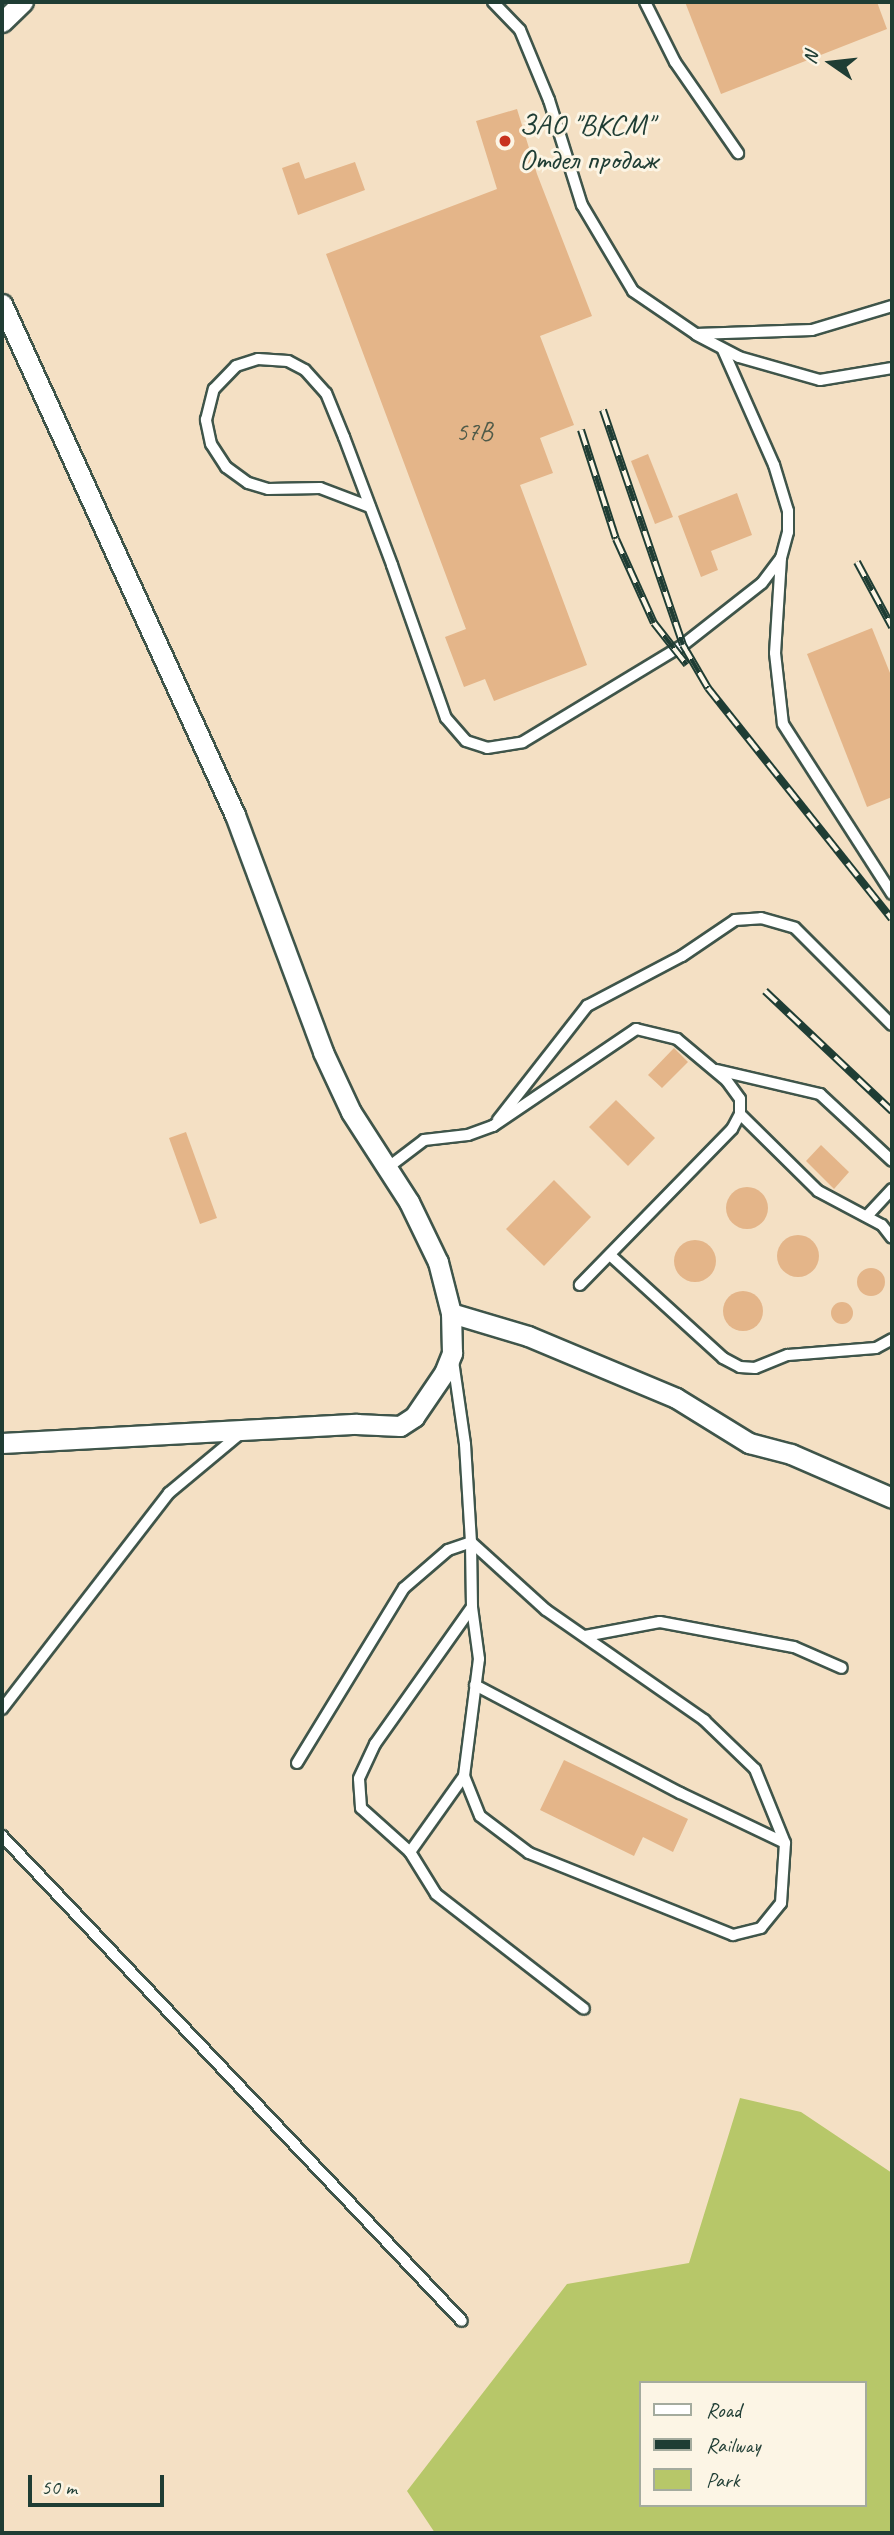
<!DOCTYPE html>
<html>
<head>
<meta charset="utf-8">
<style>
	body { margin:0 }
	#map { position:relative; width:894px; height:2535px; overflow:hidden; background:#f4e0c4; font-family:Caveat,sans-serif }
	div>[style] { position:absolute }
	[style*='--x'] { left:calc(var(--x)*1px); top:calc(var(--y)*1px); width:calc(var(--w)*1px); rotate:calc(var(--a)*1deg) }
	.green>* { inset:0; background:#b7c769 }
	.building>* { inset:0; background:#e4b589 }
	.round { border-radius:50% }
	.roads { filter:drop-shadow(2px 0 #3f554a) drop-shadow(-2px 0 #3f554a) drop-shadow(0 2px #3f554a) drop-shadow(0 -2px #3f554a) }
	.lane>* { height:10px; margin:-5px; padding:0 5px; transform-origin:5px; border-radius:5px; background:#fff }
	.street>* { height:19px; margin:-9.5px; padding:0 9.5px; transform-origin:9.5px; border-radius:9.5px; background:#fff }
	.rail>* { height:8px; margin-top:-4px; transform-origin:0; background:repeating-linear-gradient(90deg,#fcf5e5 0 16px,#1f3d34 0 32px); box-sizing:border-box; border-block:2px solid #1f3d34 }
	.dots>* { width:19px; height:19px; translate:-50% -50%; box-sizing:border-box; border:4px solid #fcf5e5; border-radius:50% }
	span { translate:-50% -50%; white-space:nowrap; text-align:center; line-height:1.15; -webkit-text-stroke:6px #fcf5e5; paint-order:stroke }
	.number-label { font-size:26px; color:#505b49 }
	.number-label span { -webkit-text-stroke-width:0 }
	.poi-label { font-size:30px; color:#1f3d34 }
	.left { translate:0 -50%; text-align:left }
	.frame { position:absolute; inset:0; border:4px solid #1f3d34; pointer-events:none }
	.legend { position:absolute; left:639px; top:2381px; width:228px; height:126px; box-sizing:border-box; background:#fcf5e5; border:2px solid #a4ab9e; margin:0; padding:9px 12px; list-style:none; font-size:21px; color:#1f3d34 }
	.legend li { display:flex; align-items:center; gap:14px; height:35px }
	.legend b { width:35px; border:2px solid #a4ab9e }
	.north { position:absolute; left:796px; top:28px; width:70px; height:70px; -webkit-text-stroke:5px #fcf5e5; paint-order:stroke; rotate:284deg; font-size:19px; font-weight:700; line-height:28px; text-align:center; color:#1f3d34 }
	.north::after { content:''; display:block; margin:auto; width:24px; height:32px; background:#1f3d34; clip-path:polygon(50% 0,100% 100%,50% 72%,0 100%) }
	.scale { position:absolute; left:28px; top:2475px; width:136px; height:32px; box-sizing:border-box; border:4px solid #1f3d34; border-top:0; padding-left:9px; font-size:21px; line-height:24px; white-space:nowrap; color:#1f3d34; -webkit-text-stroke:5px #fcf5e5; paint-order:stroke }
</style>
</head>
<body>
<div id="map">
	<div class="green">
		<i style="clip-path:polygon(evenodd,740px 2098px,801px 2112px,892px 2173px,892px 2533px,435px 2533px,407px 2491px,567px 2284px,689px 2263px,740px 2098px,640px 2383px,864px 2383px,864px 2505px,640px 2505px,640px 2383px)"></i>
	</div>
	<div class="building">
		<i style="clip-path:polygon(685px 2px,877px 2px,887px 29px,721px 94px)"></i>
		<i style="clip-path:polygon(517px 109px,537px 174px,592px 316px,540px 336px,574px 425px,540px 438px,553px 473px,520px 485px,587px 665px,494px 701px,485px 679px,464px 687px,445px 637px,466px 629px,326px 254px,497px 189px,476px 121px)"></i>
		<i style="clip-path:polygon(299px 162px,305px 179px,355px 162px,365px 190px,298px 215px,282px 168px)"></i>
		<i style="clip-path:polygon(648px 454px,673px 517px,655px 524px,631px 461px)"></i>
		<i style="clip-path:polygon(737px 493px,752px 535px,711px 551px,718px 570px,701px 577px,678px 516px)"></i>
		<i style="clip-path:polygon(872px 628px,892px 678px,892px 797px,867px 807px,807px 654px)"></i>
		<i style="clip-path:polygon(674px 1048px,688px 1062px,662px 1088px,648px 1075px)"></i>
		<i style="clip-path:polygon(616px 1100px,655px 1138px,628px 1166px,589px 1127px)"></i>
		<i style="clip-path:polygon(186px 1132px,217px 1218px,200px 1224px,169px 1138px)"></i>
		<i style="clip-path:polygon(821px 1145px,849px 1172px,834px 1189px,806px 1161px)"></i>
		<i style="clip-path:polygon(554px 1180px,591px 1217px,544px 1266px,506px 1229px)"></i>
		<i class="round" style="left:726px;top:1187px;width:42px;height:42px"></i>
		<i class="round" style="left:777px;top:1235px;width:42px;height:42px"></i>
		<i class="round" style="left:674px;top:1240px;width:42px;height:42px"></i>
		<i class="round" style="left:857px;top:1268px;width:28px;height:28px"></i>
		<i class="round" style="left:723px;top:1291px;width:40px;height:40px"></i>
		<i class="round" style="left:831px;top:1302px;width:22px;height:22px"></i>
		<i style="clip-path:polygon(564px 1760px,688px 1819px,673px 1852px,643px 1837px,634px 1856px,540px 1810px)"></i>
	</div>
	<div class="roads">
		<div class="lane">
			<i style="--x:493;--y:2;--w:39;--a:46"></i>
			<i style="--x:520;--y:30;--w:76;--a:67.5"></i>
			<i style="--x:549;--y:100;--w:110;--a:72.6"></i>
			<i style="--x:582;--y:205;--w:100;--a:59.3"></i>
			<i style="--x:633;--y:291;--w:76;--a:34.3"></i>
			<i style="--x:696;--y:334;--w:116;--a:-2"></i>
			<i style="--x:812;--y:330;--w:84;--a:-16.7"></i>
			<i style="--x:645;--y:2;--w:67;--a:63.4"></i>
			<i style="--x:675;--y:62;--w:111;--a:55.3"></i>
			<i style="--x:697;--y:335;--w:47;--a:27.6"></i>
			<i style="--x:739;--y:357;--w:84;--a:15.9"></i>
			<i style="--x:820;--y:380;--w:73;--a:-9.5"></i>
			<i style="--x:370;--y:507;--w:53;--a:-159.2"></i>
			<i style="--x:320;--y:488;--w:52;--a:178.9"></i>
			<i style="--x:268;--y:489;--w:21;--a:-163"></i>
			<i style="--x:248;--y:483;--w:27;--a:-144"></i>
			<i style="--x:226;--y:467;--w:27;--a:-123"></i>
			<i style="--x:211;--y:444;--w:25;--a:-102"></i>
			<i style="--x:206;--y:420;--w:32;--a:-76"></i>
			<i style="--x:214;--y:389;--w:32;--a:-46"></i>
			<i style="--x:236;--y:366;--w:23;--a:-18"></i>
			<i style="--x:258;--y:359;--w:30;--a:4"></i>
			<i style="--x:288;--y:361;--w:19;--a:28"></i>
			<i style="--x:305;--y:370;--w:31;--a:48"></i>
			<i style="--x:326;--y:393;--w:48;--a:67.8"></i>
			<i style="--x:344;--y:437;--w:137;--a:69.4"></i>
			<i style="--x:392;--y:565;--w:162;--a:70.6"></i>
			<i style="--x:446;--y:718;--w:30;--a:49"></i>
			<i style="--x:466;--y:741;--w:22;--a:18"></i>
			<i style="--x:487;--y:748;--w:36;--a:-9"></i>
			<i style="--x:523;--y:742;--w:187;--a:-31.2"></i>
			<i style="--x:683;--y:645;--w:100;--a:-38.1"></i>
			<i style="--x:762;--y:583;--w:31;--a:-53"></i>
			<i style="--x:781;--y:558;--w:27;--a:-75"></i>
			<i style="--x:788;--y:532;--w:21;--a:-90"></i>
			<i style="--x:788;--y:511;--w:48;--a:-106.9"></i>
			<i style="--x:774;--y:465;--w:126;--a:-113.9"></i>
			<i style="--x:781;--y:558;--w:95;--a:93.6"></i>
			<i style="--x:775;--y:653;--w:71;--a:83.6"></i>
			<i style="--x:783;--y:724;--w:202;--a:57.3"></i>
			<i style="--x:717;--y:1070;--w:106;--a:13.1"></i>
			<i style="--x:820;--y:1094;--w:98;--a:42.9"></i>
			<i style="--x:740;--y:1114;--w:110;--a:44.6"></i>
			<i style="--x:818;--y:1191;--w:72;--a:28"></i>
			<i style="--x:882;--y:1225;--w:16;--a:52"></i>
			<i style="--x:498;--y:1120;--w:145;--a:-52"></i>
			<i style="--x:587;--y:1006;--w:107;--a:-27.8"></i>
			<i style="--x:682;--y:956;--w:64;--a:-34.2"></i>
			<i style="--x:735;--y:920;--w:26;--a:-4"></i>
			<i style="--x:761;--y:918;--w:35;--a:16"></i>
			<i style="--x:795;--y:928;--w:137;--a:45"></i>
			<i style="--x:386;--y:1169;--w:48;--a:-37.3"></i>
			<i style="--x:424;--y:1140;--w:44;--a:-6.5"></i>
			<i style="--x:468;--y:1135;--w:27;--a:-20"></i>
			<i style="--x:493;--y:1126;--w:173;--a:-34.1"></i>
			<i style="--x:636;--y:1029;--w:42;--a:13.7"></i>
			<i style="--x:677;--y:1039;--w:65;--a:40"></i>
			<i style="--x:727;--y:1081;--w:22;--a:54"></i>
			<i style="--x:740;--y:1099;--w:15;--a:90"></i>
			<i style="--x:740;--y:1114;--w:17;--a:118"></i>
			<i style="--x:732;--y:1129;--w:218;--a:134.3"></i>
			<i style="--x:867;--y:1216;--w:37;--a:-47"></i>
			<i style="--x:610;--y:1255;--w:153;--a:42.3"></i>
			<i style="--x:723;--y:1358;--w:19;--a:28"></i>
			<i style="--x:740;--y:1367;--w:15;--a:4"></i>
			<i style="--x:755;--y:1368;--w:35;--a:-22"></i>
			<i style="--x:788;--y:1355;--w:88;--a:-4.5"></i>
			<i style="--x:876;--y:1348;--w:18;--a:-29"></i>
			<i style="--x:472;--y:1607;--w:168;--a:125.3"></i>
			<i style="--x:375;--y:1744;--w:38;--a:115"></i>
			<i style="--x:359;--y:1779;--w:29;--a:86"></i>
			<i style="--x:361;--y:1808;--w:66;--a:41.9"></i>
			<i style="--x:410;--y:1852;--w:49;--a:58.2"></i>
			<i style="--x:436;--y:1894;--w:187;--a:37.8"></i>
			<i style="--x:585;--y:1636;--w:76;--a:-10.6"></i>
			<i style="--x:660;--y:1622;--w:136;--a:10.6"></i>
			<i style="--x:794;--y:1647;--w:52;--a:23.6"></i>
			<i style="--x:475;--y:1685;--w:232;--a:27.8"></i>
			<i style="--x:680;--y:1793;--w:116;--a:25.5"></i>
			<i style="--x:2;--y:1709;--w:273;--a:-52.3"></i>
			<i style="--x:169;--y:1493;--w:94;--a:-39.8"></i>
			<i style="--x:297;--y:1763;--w:205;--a:-58.6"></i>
			<i style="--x:404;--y:1588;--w:58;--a:-40.8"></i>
			<i style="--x:448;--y:1550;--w:24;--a:-19"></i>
			<i style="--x:471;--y:1542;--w:101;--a:42.2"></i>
			<i style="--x:546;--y:1610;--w:193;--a:34.8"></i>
			<i style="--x:704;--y:1720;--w:71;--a:43.9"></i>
			<i style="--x:755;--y:1769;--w:80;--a:67.9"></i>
			<i style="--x:785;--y:1843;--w:60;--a:93.8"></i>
			<i style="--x:781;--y:1903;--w:32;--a:129"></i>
			<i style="--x:761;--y:1928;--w:29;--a:166"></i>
			<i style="--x:733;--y:1935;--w:220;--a:-158.1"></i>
			<i style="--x:529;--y:1853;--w:61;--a:-142.9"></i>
			<i style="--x:480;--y:1816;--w:43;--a:-111.8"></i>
			<i style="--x:464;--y:1776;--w:118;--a:-82.7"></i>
			<i style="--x:479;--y:1659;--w:52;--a:-97.7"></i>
			<i style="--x:472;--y:1607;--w:65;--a:-90.9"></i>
			<i style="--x:471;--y:1542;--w:98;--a:-93.5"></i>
			<i style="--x:465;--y:1444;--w:84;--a:-98.2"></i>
			<i style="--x:2;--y:1836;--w:668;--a:46.52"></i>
			<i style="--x:410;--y:1852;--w:93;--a:-54.6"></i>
		</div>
		<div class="street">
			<i style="--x:2;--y:22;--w:29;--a:-44"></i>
			<i style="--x:2;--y:304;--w:562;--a:65.49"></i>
			<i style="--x:235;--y:815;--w:253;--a:69.6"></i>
			<i style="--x:323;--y:1052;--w:66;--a:65"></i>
			<i style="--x:351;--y:1112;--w:107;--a:57.2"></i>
			<i style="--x:409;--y:1202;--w:67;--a:64.2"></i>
			<i style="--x:438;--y:1262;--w:53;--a:75.7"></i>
			<i style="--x:451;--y:1313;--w:80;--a:16.6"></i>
			<i style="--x:528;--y:1336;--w:160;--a:22.7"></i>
			<i style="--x:676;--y:1398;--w:86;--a:31.7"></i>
			<i style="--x:749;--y:1443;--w:43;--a:14.7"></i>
			<i style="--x:791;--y:1454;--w:110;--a:23.5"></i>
			<i style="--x:2;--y:1443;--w:355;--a:-3.1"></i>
			<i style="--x:356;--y:1424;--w:44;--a:2.6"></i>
			<i style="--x:400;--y:1426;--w:17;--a:-33"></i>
			<i style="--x:414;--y:1417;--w:53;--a:-55.7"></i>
			<i style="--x:444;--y:1373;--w:22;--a:-68"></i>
			<i style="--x:452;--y:1353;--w:40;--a:-91.4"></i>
		</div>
	</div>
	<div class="rail">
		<i style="--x:603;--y:410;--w:248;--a:71.2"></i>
		<i style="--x:683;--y:645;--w:50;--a:59.8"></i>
		<i style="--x:708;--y:688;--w:295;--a:51.5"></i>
		<i style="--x:581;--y:430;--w:114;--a:72.2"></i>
		<i style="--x:616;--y:539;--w:92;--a:65.7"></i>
		<i style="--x:654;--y:623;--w:53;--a:51.8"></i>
		<i style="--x:857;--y:562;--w:74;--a:61.7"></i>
		<i style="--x:765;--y:991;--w:175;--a:43.4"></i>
	</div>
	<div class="dots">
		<i style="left:505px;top:141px;background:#c8321e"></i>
	</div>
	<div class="number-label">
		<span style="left:474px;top:432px">57В</span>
	</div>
	<div class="poi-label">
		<span class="left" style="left:519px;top:141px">ЗАО "ВКСМ"<br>Отдел продаж</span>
	</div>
	<div class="frame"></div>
	<ul class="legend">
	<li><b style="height:9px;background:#fff"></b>Road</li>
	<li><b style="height:9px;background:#1f3d34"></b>Railway</li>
	<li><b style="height:19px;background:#b7c769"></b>Park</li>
	</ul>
	<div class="north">N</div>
	<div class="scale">50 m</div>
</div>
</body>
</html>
